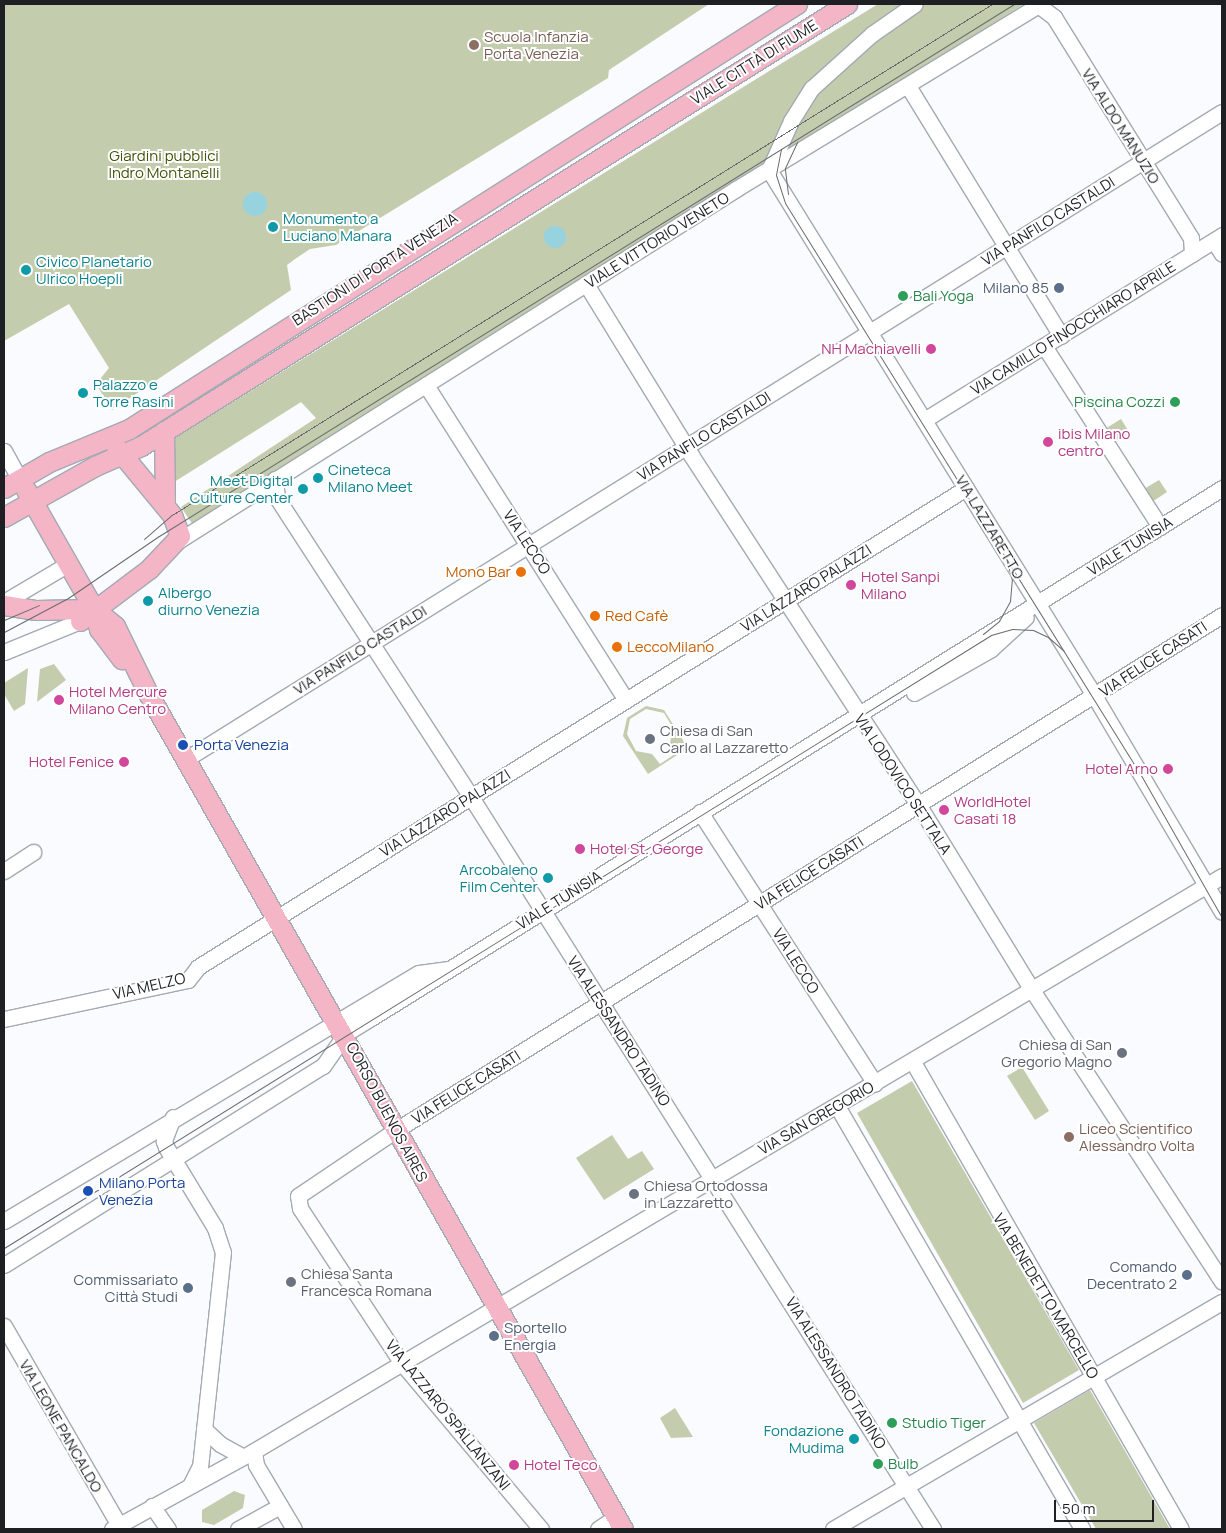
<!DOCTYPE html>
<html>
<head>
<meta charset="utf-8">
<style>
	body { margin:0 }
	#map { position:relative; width:1226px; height:1533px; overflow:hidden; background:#f9fbff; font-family:Manrope,sans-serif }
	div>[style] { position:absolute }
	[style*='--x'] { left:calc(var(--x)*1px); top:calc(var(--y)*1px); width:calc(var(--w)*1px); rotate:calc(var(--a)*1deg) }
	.green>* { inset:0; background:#c3cdad }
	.water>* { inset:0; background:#96d3de }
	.round { border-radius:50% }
	.roads { filter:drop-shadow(1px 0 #a3aab2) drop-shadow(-1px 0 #a3aab2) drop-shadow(0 1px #a3aab2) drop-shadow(0 -1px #a3aab2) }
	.minor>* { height:15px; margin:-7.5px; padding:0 7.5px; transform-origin:7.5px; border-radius:7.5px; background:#fff }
	.major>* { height:19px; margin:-9.5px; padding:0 9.5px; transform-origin:9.5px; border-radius:9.5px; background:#f4b5c6 }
	.tram>* { height:1px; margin:-0.5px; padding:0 0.5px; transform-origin:0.5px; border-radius:0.5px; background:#696b6f }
	.dots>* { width:14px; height:14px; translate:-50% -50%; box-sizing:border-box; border:2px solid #fff; border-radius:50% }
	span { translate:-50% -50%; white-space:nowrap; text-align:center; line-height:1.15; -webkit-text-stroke:4px #fff; paint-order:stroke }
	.education-label { font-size:15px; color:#785e54 }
	.left { translate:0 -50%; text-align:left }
	.street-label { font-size:15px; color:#1d1f23 }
	.park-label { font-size:15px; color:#435209 }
	.culture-label { font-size:15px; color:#0d838f }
	.right { translate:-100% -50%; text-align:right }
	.service-label { font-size:15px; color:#4e5e75 }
	.leisure-label { font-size:15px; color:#27864d }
	.hotel-label { font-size:15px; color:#b23c85 }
	.food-label { font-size:15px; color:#c56008 }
	.worship-label { font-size:15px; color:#5b616d }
	.transit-label { font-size:15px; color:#164399 }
	.frame { position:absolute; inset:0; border:5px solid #1d1f23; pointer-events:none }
	.scale { position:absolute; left:1054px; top:1500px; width:100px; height:22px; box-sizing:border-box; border:2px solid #1d1f23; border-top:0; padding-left:6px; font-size:15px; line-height:18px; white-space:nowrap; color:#1d1f23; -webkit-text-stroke:4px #fff; paint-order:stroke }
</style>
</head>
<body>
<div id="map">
	<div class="green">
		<i style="clip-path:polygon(4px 4px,709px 4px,609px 70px,608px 78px,336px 245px,310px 249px,295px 259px,287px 265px,291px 290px,112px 410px,96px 384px,109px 368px,69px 304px,4px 341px)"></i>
		<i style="clip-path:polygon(878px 4px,1024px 4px,193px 525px,181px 507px,316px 418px,301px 402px,171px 484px,168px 442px)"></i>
		<i style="clip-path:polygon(1121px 419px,1129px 432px,1113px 442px,1105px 429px)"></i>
		<i style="clip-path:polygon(1159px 480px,1167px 492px,1152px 502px,1144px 489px)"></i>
		<i style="clip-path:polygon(54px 664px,66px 680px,37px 702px,40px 669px)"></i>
		<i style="clip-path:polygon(28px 668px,25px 704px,14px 711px,4px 694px,4px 683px)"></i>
		<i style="clip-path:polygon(evenodd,646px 706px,664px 710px,688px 748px,648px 774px,623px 736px,627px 718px,646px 706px,646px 709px,664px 713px,673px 728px,670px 743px,675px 754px,660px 764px,652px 754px,636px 751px,627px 734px,630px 719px,646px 709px)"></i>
		<i style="clip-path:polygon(1022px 1067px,1049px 1111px,1035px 1120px,1007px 1076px)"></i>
		<i style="clip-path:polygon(912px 1081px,1079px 1370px,1023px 1403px,857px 1113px)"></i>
		<i style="clip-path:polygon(612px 1135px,628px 1159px,642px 1151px,654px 1169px,604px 1200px,576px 1158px)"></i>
		<i style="clip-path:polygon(1090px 1390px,1170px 1529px,1096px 1529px,1034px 1423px)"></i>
		<i style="clip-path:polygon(675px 1408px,693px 1437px,671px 1438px,660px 1418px)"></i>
		<i style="clip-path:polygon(234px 1491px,245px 1495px,243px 1508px,214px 1525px,202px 1522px,202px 1510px)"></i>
	</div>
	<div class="water">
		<i class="round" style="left:243px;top:192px;width:24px;height:24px"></i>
		<i class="round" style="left:544px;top:226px;width:22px;height:22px"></i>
	</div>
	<div class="roads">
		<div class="minor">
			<i style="--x:1038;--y:5;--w:20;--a:37"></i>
			<i style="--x:1054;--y:17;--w:260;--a:58.2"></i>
			<i style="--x:1191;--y:238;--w:16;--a:86"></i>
			<i style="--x:908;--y:86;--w:293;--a:58.5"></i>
			<i style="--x:769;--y:170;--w:608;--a:58.24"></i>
			<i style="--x:1089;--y:687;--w:261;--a:59.4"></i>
			<i style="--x:769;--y:170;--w:54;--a:-65.8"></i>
			<i style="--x:791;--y:121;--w:39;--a:-58"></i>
			<i style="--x:812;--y:88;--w:81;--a:-42"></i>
			<i style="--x:872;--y:34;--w:52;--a:-34.9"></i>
			<i style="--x:1214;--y:241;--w:15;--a:58"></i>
			<i style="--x:586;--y:284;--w:201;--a:58.4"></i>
			<i style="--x:691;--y:455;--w:416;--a:57"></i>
			<i style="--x:918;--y:804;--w:218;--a:58.5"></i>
			<i style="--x:1032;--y:990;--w:348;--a:56.9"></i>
			<i style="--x:1044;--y:346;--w:215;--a:57.3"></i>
			<i style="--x:426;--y:385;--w:373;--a:57.6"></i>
			<i style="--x:924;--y:420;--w:351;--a:-31.8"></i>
			<i style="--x:4;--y:451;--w:31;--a:61"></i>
			<i style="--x:275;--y:479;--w:19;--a:84"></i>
			<i style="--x:277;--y:498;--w:356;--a:57"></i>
			<i style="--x:471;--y:797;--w:866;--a:57.74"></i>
			<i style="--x:178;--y:541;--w:660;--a:-32.24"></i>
			<i style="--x:736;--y:189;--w:356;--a:-31.3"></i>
			<i style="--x:4;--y:602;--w:74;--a:-30.7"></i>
			<i style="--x:4;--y:652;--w:82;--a:-22.2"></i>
			<i style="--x:914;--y:693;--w:89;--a:-29.7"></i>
			<i style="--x:991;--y:649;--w:47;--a:-42.4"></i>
			<i style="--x:186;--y:759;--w:1221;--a:-31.99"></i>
			<i style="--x:700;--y:812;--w:323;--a:57.2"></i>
			<i style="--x:4;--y:871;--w:35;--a:-33"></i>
			<i style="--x:4;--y:1019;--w:188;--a:-12"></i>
			<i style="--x:188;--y:980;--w:16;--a:-52"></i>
			<i style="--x:198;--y:967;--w:905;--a:-31.95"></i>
			<i style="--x:913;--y:1062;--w:538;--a:60.15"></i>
			<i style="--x:837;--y:1106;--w:489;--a:59.9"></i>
			<i style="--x:173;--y:1117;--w:26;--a:111"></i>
			<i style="--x:164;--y:1141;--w:6;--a:72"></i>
			<i style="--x:166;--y:1147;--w:95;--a:58.8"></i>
			<i style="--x:215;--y:1228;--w:25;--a:72"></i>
			<i style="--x:223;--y:1252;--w:215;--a:96.1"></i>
			<i style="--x:200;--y:1466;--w:20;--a:117"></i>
			<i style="--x:4;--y:1221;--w:483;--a:-30.9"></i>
			<i style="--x:419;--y:973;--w:30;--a:-8"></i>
			<i style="--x:4;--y:1265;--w:376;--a:-32"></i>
			<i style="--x:323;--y:1066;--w:39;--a:-55"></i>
			<i style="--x:345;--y:1034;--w:31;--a:-32"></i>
			<i style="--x:371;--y:1018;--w:1003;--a:-31.91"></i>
			<i style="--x:4;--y:1326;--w:230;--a:60"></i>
			<i style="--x:204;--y:1429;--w:22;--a:43"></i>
			<i style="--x:220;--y:1444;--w:26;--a:29"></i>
			<i style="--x:254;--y:1451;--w:14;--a:82"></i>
			<i style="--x:256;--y:1465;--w:74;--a:59.3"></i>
			<i style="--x:152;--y:1506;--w:28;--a:55"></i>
			<i style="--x:112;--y:1529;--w:162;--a:-28.8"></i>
			<i style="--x:254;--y:1451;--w:1126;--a:-30.71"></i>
			<i style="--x:238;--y:1529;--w:48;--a:-28.7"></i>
			<i style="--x:541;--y:1529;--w:218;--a:-130"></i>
			<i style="--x:401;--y:1362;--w:184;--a:-123.3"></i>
			<i style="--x:300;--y:1208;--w:12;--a:-99"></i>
			<i style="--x:298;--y:1196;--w:118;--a:-34"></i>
			<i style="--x:396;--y:1130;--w:973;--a:-31.94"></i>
			<i style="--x:598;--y:1529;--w:22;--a:-34"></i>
			<i style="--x:833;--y:1529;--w:450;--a:-30.3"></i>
		</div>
		<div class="major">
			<i style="--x:164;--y:431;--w:74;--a:89.2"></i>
			<i style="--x:4;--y:488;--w:52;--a:-30"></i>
			<i style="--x:49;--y:462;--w:87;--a:-22.4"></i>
			<i style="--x:129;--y:429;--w:792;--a:-32.47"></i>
			<i style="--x:26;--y:490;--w:137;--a:60.3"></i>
			<i style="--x:94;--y:609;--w:21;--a:76"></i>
			<i style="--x:99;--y:629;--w:38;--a:53"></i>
			<i style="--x:4;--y:517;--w:104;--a:-29.3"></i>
			<i style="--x:95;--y:466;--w:50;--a:-23.5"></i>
			<i style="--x:141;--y:446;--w:833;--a:-32.05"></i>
			<i style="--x:4;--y:605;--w:31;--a:9"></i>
			<i style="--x:35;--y:610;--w:59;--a:-1"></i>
			<i style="--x:94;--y:609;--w:27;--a:39"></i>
			<i style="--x:115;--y:626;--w:77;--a:63.8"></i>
			<i style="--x:149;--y:695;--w:959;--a:60.39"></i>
			<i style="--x:80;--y:621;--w:86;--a:-37"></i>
			<i style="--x:149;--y:569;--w:45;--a:-46.8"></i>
			<i style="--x:180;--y:536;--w:22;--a:-111"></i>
			<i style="--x:172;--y:515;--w:88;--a:-129.5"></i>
		</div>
	</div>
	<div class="tram">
		<i style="--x:781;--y:149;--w:26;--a:101"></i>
		<i style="--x:776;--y:175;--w:29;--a:72"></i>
		<i style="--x:785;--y:203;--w:676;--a:58.12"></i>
		<i style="--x:1142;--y:777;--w:162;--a:60.4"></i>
		<i style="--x:788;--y:194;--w:26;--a:-97"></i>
		<i style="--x:785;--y:168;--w:29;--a:-65"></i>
		<i style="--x:144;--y:539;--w:37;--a:-41"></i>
		<i style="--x:172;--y:515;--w:966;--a:-31.93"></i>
		<i style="--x:4;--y:620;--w:38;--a:-23"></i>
		<i style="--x:4;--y:632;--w:72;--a:-28"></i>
		<i style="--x:68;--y:598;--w:110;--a:-34.3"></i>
		<i style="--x:159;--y:536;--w:1007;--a:-31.89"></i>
		<i style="--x:983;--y:634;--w:21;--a:-39"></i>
		<i style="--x:999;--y:621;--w:23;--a:-61"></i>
		<i style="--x:1010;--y:601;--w:21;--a:-85"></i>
		<i style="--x:1012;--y:580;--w:23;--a:-105"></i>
		<i style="--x:4;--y:1248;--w:1162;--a:-31.84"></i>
		<i style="--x:991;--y:635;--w:22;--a:-16"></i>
		<i style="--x:1012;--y:629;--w:21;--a:3"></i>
		<i style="--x:1033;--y:630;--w:17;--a:25"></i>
		<i style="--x:1048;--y:637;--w:21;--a:41"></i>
	</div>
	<div class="dots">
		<i style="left:474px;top:45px;background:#8d6e63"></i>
		<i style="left:273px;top:227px;background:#0f9aa8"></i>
		<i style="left:26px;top:270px;background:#0f9aa8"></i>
		<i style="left:1059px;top:288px;background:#5c6f8a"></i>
		<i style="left:903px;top:296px;background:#2e9e5b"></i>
		<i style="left:931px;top:349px;background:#d1479c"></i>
		<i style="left:83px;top:393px;background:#0f9aa8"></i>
		<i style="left:1175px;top:402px;background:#2e9e5b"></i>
		<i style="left:1048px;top:442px;background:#d1479c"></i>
		<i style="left:318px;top:478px;background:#0f9aa8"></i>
		<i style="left:303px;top:489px;background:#0f9aa8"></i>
		<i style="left:521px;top:572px;background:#e8710a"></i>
		<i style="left:851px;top:585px;background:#d1479c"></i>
		<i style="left:148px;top:601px;background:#0f9aa8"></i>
		<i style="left:595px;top:616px;background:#e8710a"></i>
		<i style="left:617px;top:647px;background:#e8710a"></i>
		<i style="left:59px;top:700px;background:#d1479c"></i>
		<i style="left:650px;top:739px;background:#6b7280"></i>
		<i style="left:183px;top:745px;background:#1a4fb4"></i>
		<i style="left:124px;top:762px;background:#d1479c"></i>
		<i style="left:1168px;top:769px;background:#d1479c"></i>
		<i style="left:944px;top:810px;background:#d1479c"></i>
		<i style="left:580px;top:849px;background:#d1479c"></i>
		<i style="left:548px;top:878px;background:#0f9aa8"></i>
		<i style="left:1122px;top:1053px;background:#6b7280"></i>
		<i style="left:1069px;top:1137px;background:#8d6e63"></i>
		<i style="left:88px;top:1191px;background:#1a4fb4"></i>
		<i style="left:634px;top:1194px;background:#6b7280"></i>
		<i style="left:1187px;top:1275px;background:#5c6f8a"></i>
		<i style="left:291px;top:1282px;background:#6b7280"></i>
		<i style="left:188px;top:1288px;background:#5c6f8a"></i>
		<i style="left:494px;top:1336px;background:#5c6f8a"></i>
		<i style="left:892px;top:1423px;background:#2e9e5b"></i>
		<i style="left:854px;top:1439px;background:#0f9aa8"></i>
		<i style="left:878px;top:1464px;background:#2e9e5b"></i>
		<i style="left:514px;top:1465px;background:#d1479c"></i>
	</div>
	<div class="education-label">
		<span class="left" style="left:484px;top:45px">Scuola Infanzia<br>Porta Venezia</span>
		<span class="left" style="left:1079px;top:1137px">Liceo Scientifico<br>Alessandro Volta</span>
	</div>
	<div class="street-label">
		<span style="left:754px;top:62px;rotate:-32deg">VIALE CITTÀ DI FIUME</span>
		<span style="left:1121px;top:126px;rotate:58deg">VIA ALDO MANUZIO</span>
		<span style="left:1048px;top:221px;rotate:-32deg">VIA PANFILO CASTALDI</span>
		<span style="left:657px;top:240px;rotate:-32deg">VIALE VITTORIO VENETO</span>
		<span style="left:375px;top:269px;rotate:-33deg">BASTIONI DI PORTA VENEZIA</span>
		<span style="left:1073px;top:328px;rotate:-32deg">VIA CAMILLO FINOCCHIARO APRILE</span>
		<span style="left:704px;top:436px;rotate:-32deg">VIA PANFILO CASTALDI</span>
		<span style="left:990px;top:527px;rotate:59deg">VIA LAZZARETTO</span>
		<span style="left:527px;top:542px;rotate:57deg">VIA LECCO</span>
		<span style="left:1130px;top:546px;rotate:-32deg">VIALE TUNISIA</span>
		<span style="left:806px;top:588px;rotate:-32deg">VIA LAZZARO PALAZZI</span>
		<span style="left:360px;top:650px;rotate:-32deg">VIA PANFILO CASTALDI</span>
		<span style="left:1153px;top:659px;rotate:-33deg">VIA FELICE CASATI</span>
		<span style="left:903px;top:784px;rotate:57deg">VIA LODOVICO SETTALA</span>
		<span style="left:445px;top:813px;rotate:-32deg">VIA LAZZARO PALAZZI</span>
		<span style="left:809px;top:873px;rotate:-32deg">VIA FELICE CASATI</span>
		<span style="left:559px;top:900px;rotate:-32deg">VIALE TUNISIA</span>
		<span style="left:796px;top:961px;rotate:58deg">VIA LECCO</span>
		<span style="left:149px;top:986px;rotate:-13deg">VIA MELZO</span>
		<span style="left:619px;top:1031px;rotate:57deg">VIA ALESSANDRO TADINO</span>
		<span style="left:466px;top:1087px;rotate:-32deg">VIA FELICE CASATI</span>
		<span style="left:387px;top:1112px;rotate:62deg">CORSO BUENOS AIRES</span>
		<span style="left:816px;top:1118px;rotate:-30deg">VIA SAN GREGORIO</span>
		<span style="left:1046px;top:1296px;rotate:59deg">VIA BENEDETTO MARCELLO</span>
		<span style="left:836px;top:1373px;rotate:58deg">VIA ALESSANDRO TADINO</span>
		<span style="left:448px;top:1415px;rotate:51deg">VIA LAZZARO SPALLANZANI</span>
		<span style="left:61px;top:1426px;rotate:60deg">VIA LEONE PANCALDO</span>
	</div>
	<div class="park-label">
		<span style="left:164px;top:164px">Giardini pubblici<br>Indro Montanelli</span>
	</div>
	<div class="culture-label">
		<span class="left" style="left:283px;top:227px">Monumento a<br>Luciano Manara</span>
		<span class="left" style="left:36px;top:270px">Civico Planetario<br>Ulrico Hoepli</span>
		<span class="left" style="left:93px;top:393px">Palazzo e<br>Torre Rasini</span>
		<span class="left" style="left:328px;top:478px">Cineteca<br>Milano Meet</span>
		<span class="right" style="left:293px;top:489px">Meet Digital<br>Culture Center</span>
		<span class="left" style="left:158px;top:601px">Albergo<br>diurno Venezia</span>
		<span class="right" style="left:538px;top:878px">Arcobaleno<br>Film Center</span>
		<span class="right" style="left:844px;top:1439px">Fondazione<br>Mudima</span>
	</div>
	<div class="service-label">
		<span class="right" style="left:1049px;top:288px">Milano 85</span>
		<span class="right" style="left:1177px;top:1275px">Comando<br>Decentrato 2</span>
		<span class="right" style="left:178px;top:1288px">Commissariato<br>Città Studi</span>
		<span class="left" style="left:504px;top:1336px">Sportello<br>Energia</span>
	</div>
	<div class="leisure-label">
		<span class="left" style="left:913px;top:296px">Bali Yoga</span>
		<span class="right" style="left:1165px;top:402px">Piscina Cozzi</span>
		<span class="left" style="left:902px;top:1423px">Studio Tiger</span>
		<span class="left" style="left:888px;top:1464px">Bulb</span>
	</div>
	<div class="hotel-label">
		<span class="right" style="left:921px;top:349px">NH Machiavelli</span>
		<span class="left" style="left:1058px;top:442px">ibis Milano<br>centro</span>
		<span class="left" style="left:861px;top:585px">Hotel Sanpi<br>Milano</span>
		<span class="left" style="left:69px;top:700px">Hotel Mercure<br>Milano Centro</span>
		<span class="right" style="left:114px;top:762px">Hotel Fenice</span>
		<span class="right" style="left:1158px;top:769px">Hotel Arno</span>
		<span class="left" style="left:954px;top:810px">WorldHotel<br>Casati 18</span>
		<span class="left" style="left:590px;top:849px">Hotel St. George</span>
		<span class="left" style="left:524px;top:1465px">Hotel Teco</span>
	</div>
	<div class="food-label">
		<span class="right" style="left:511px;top:572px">Mono Bar</span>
		<span class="left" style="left:605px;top:616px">Red Cafè</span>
		<span class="left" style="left:627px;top:647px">LeccoMilano</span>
	</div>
	<div class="worship-label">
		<span class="left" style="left:660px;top:739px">Chiesa di San<br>Carlo al Lazzaretto</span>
		<span class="right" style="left:1112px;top:1053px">Chiesa di San<br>Gregorio Magno</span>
		<span class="left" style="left:644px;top:1194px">Chiesa Ortodossa<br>in Lazzaretto</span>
		<span class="left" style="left:301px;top:1282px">Chiesa Santa<br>Francesca Romana</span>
	</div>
	<div class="transit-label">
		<span class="left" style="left:194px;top:745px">Porta Venezia</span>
		<span class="left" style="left:99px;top:1191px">Milano Porta<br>Venezia</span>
	</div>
	<div class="frame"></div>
	<div class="scale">50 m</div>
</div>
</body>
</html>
